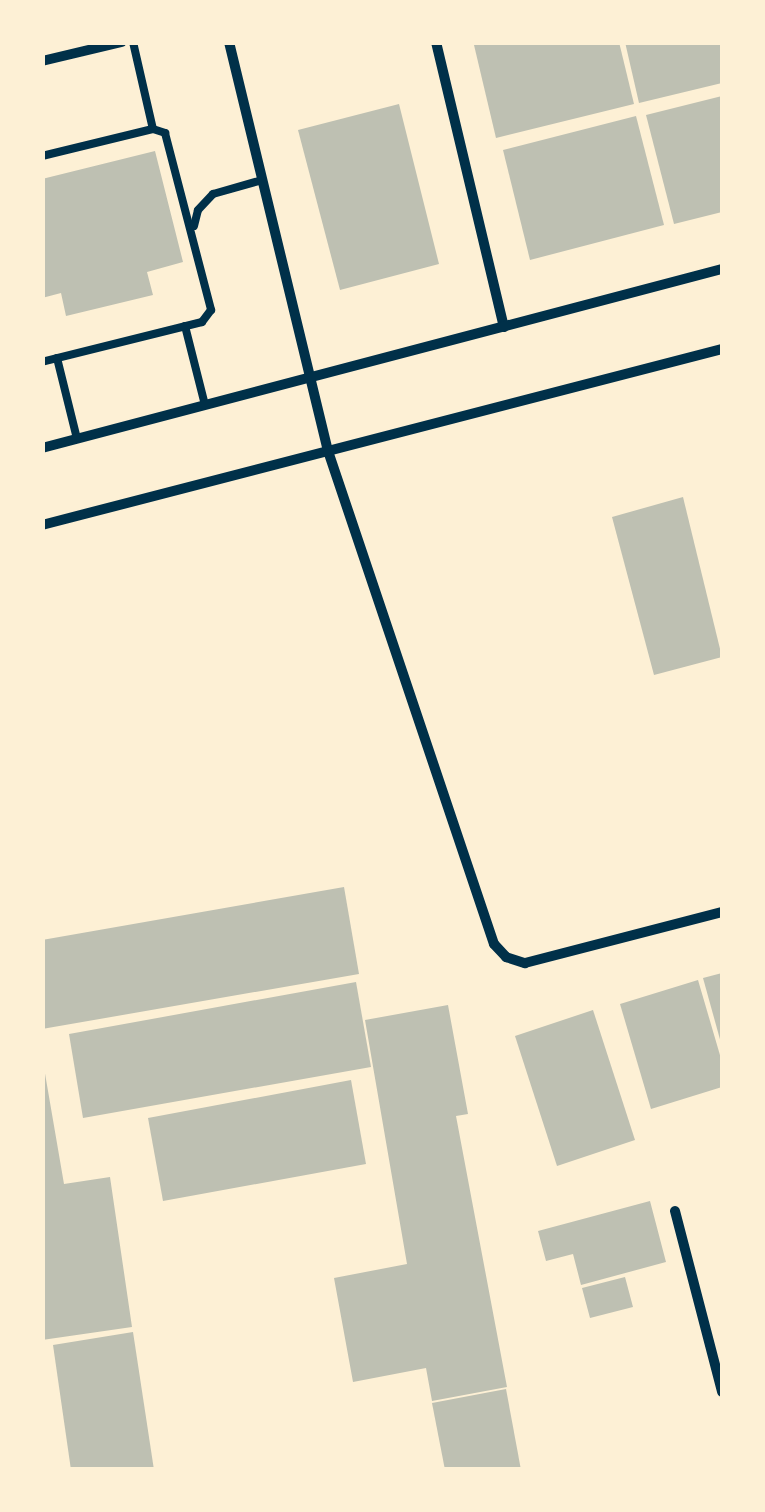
<!DOCTYPE html>
<html>
<head>
<meta charset="utf-8">
<style>
	body { margin:0 }
	#map { position:relative; width:765px; height:1512px; overflow:hidden; background:#fdf0d5; font-family:"Alegreya Sans",sans-serif }
	div>[style] { position:absolute }
	[style*='--x'] { left:calc(var(--x)*1px); top:calc(var(--y)*1px); width:calc(var(--w)*1px); rotate:calc(var(--a)*1deg) }
	.building>* { inset:0; background:#bec0b2 }
	.service>* { height:8px; margin:-4px; padding:0 4px; transform-origin:4px; border-radius:4px; background:#003049 }
	.minor>* { height:10px; margin:-5px; padding:0 5px; transform-origin:5px; border-radius:5px; background:#003049 }
	span { translate:-50% -50%; white-space:nowrap; text-align:center; line-height:1.15; -webkit-text-stroke:8px #fdf0d5; paint-order:stroke }
	.frame { position:absolute; inset:0; border:45px solid #fdf0d5; pointer-events:none }
</style>
</head>
<body>
<div id="map">
	<div class="building">
		<i style="clip-path:polygon(483px 42px,619px 42px,634px 104px,496px 138px,474px 45px)"></i>
		<i style="clip-path:polygon(625px 42px,722px 42px,722px 83px,639px 103px)"></i>
		<i style="clip-path:polygon(722px 96px,722px 212px,674px 224px,646px 115px)"></i>
		<i style="clip-path:polygon(399px 104px,439px 264px,340px 290px,298px 130px)"></i>
		<i style="clip-path:polygon(636px 116px,664px 225px,530px 260px,503px 150px)"></i>
		<i style="clip-path:polygon(155px 151px,183px 262px,147px 272px,153px 295px,66px 316px,61px 293px,42px 298px,42px 179px)"></i>
		<i style="clip-path:polygon(683px 497px,722px 657px,654px 675px,612px 517px)"></i>
		<i style="clip-path:polygon(344px 887px,359px 974px,42px 1029px,42px 940px)"></i>
		<i style="clip-path:polygon(722px 973px,722px 1043px,721px 1043px,703px 978px)"></i>
		<i style="clip-path:polygon(698px 980px,722px 1062px,722px 1087px,651px 1109px,620px 1004px)"></i>
		<i style="clip-path:polygon(356px 982px,371px 1067px,83px 1118px,69px 1034px)"></i>
		<i style="clip-path:polygon(448px 1005px,468px 1114px,456px 1116px,507px 1387px,432px 1401px,426px 1368px,353px 1382px,334px 1278px,407px 1264px,365px 1020px)"></i>
		<i style="clip-path:polygon(593px 1010px,635px 1140px,557px 1166px,515px 1036px)"></i>
		<i style="clip-path:polygon(42px 1056px,64px 1184px,110px 1177px,132px 1327px,42px 1340px)"></i>
		<i style="clip-path:polygon(351px 1080px,366px 1164px,163px 1201px,148px 1118px)"></i>
		<i style="clip-path:polygon(650px 1201px,666px 1262px,581px 1285px,573px 1254px,546px 1261px,538px 1231px)"></i>
		<i style="clip-path:polygon(625px 1277px,633px 1307px,590px 1318px,582px 1288px)"></i>
		<i style="clip-path:polygon(133px 1332px,154px 1470px,71px 1470px,53px 1345px)"></i>
		<i style="clip-path:polygon(506px 1389px,521px 1470px,445px 1470px,432px 1403px)"></i>
	</div>
	<div class="service">
		<i style="--x:133;--y:42;--w:89;--a:77.1"></i>
		<i style="--x:42;--y:156;--w:114;--a:-13.7"></i>
		<i style="--x:153;--y:129;--w:13;--a:18"></i>
		<i style="--x:165;--y:133;--w:183;--a:75.4"></i>
		<i style="--x:211;--y:310;--w:15;--a:127"></i>
		<i style="--x:202;--y:322;--w:165;--a:166"></i>
		<i style="--x:194;--y:226;--w:16;--a:-76"></i>
		<i style="--x:198;--y:210;--w:22;--a:-47"></i>
		<i style="--x:213;--y:194;--w:51;--a:-15.9"></i>
		<i style="--x:185;--y:326;--w:81;--a:75.8"></i>
		<i style="--x:57;--y:358;--w:83;--a:76.1"></i>
	</div>
	<div class="minor">
		<i style="--x:229;--y:42;--w:421;--a:76.4"></i>
		<i style="--x:328;--y:451;--w:520;--a:71.39"></i>
		<i style="--x:494;--y:944;--w:18;--a:47"></i>
		<i style="--x:506;--y:957;--w:20;--a:18"></i>
		<i style="--x:525;--y:963;--w:203;--a:-14.5"></i>
		<i style="--x:436;--y:42;--w:293;--a:76.6"></i>
		<i style="--x:42;--y:61;--w:82;--a:-13.4"></i>
		<i style="--x:42;--y:448;--w:703;--a:-14.75"></i>
		<i style="--x:42;--y:525;--w:702;--a:-14.51"></i>
		<i style="--x:675;--y:1211;--w:187;--a:75.4"></i>
	</div>
	<div class="frame"></div>
</div>
</body>
</html>
